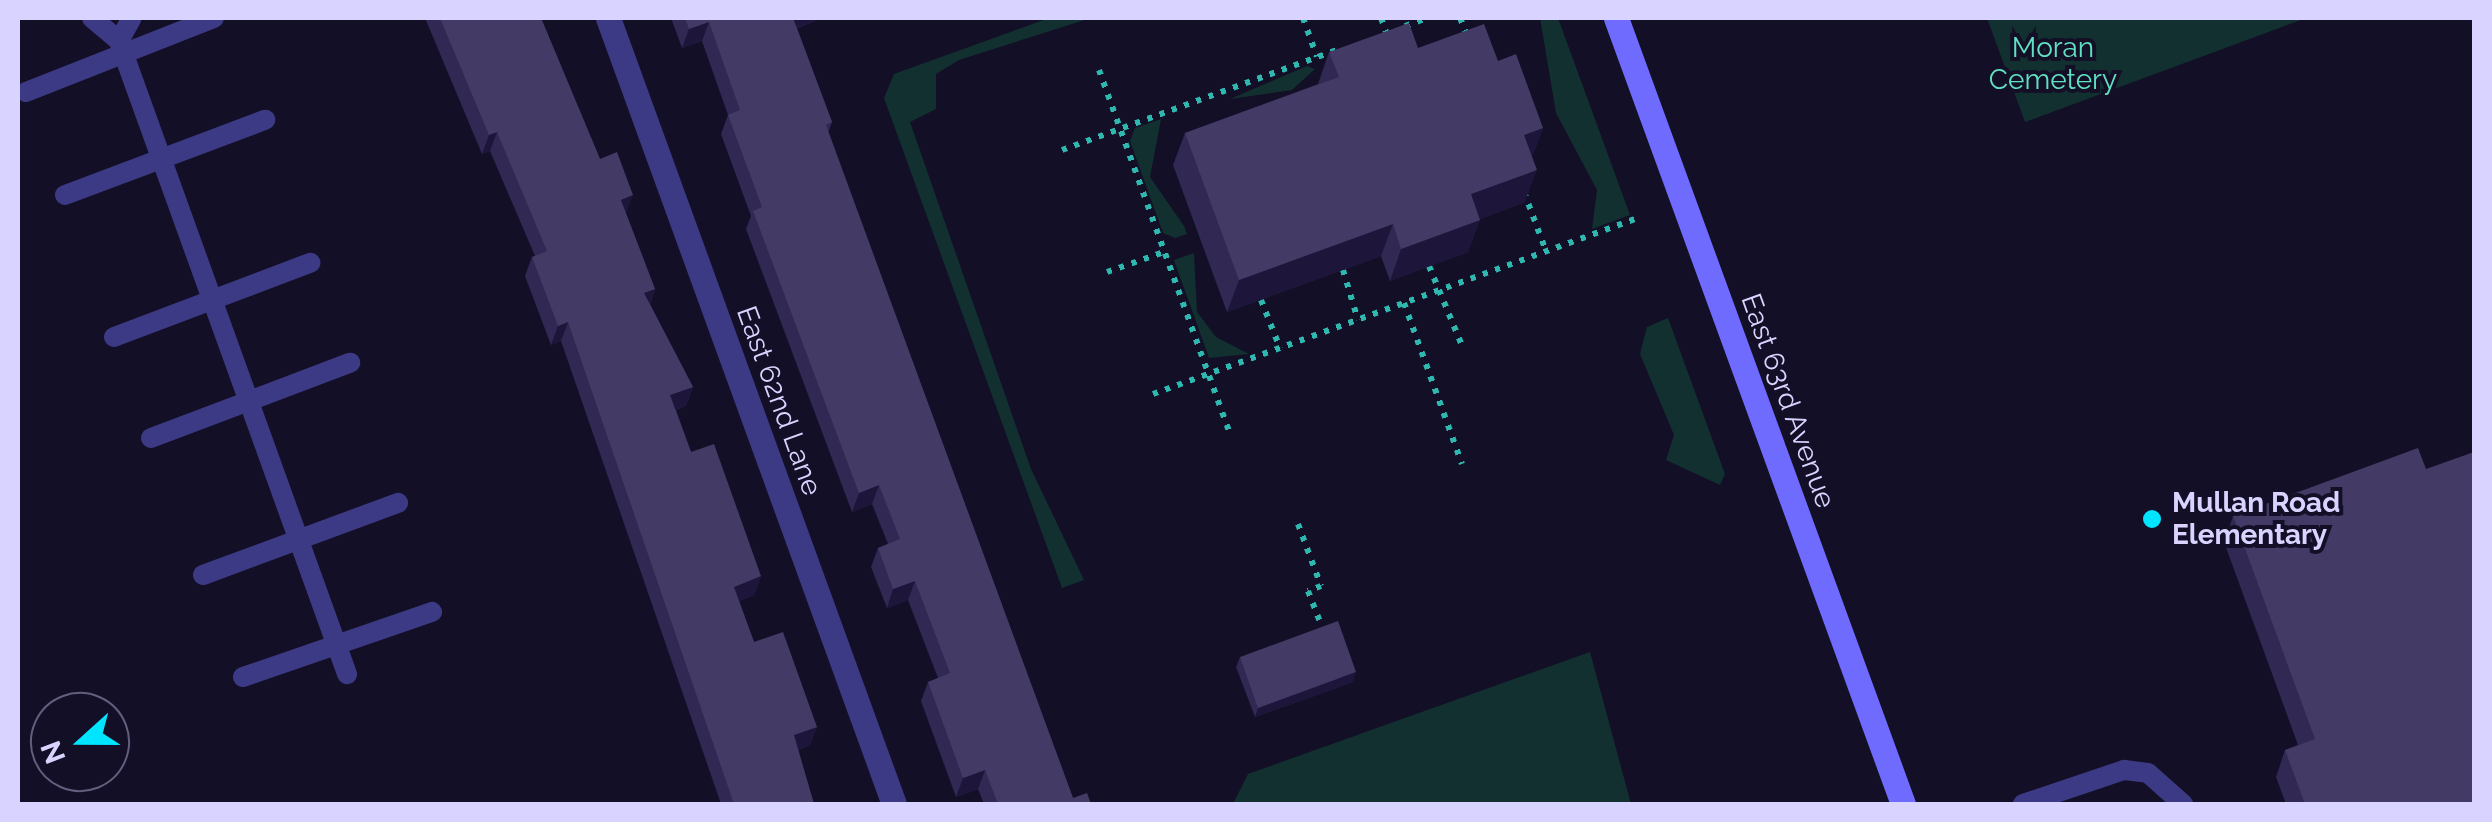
<!DOCTYPE html>
<html>
<head>
<meta charset="utf-8">
<style>
	body { margin:0 }
	#map { position:relative; width:2492px; height:822px; overflow:hidden; background:#130f26; font-family:Raleway,sans-serif }
	div>[style] { position:absolute }
	[style*='--x'] { left:calc(var(--x)*1px); top:calc(var(--y)*1px); width:calc(var(--w)*1px); rotate:calc(var(--a)*1deg) }
	.green>* { inset:0; background:#12302f }
	.path>* { height:6px; margin-top:-3px; transform-origin:0; background:repeating-linear-gradient(90deg,#2fb8b0 0 5px,transparent 0 13px) }
	.lane>* { height:20px; margin:-10px; padding:0 10px; transform-origin:10px; border-radius:10px; background:#3d3a85 }
	.street>* { height:25px; margin:-12.5px; padding:0 12.5px; transform-origin:12.5px; border-radius:12.5px; background:#3d3a85 }
	.secondary>* { height:25px; margin:-12.5px; padding:0 12.5px; transform-origin:12.5px; border-radius:12.5px; background:#6f6bff }
	.wall>* { inset:0; background:#312854 }
	.shaded-wall>* { inset:0; background:#1d163a }
	.building>* { inset:0; background:#433a66 }
	.dots>* { width:28px; height:28px; translate:-50% -50%; box-sizing:border-box; border:5px solid #130f26; border-radius:50% }
	span { translate:-50% -50%; white-space:nowrap; text-align:center; line-height:1.15; -webkit-text-stroke:8px #130f26; paint-order:stroke }
	.park-label { font-size:28px; color:#5fe0c0 }
	.street-label { font-size:28px; color:#d9d4ff }
	.poi-label { font-size:28px; color:#d9d4ff; font-weight:700 }
	.left { translate:0 -50%; text-align:left }
	.frame { position:absolute; inset:0; border:20px solid #d9d4ff; pointer-events:none }
	.north { position:absolute; left:30px; top:692px; width:100px; height:100px; box-sizing:border-box; background:#130f26; border:2px solid #625e7d; border-radius:50%; rotate:249deg; font-size:28px; font-weight:700; line-height:40px; text-align:center; color:#d9d4ff }
	.north::after { content:''; display:block; margin:auto; width:35px; height:45px; background:#00e5ff; clip-path:polygon(50% 0,100% 100%,50% 72%,0 100%) }
</style>
</head>
<body>
<div id="map">
	<div class="green">
		<i style="clip-path:polygon(1049px 18px,1091px 18px,959px 60px,936px 74px,936px 109px,910px 122px,1031px 469px,1084px 580px,1062px 588px,884px 98px,894px 74px)"></i>
		<i style="clip-path:polygon(1540px 18px,1558px 18px,1630px 215px,1592px 229px,1597px 190px,1556px 113px)"></i>
		<i style="clip-path:polygon(1987px 18px,2306px 18px,2025px 122px)"></i>
		<i style="clip-path:polygon(1307px 66px,1315px 69px,1292px 90px,1230px 99px)"></i>
		<i style="clip-path:polygon(1161px 119px,1150px 177px,1184px 226px,1187px 234px,1175px 238px,1163px 233px,1130px 141px,1135px 128px)"></i>
		<i style="clip-path:polygon(1194px 253px,1197px 312px,1216px 337px,1249px 354px,1209px 358px,1174px 260px)"></i>
		<i style="clip-path:polygon(1668px 318px,1725px 474px,1720px 485px,1666px 460px,1674px 435px,1640px 354px,1647px 327px)"></i>
		<i style="clip-path:polygon(1590px 652px,1631px 804px,1233px 804px,1248px 774px)"></i>
	</div>
	<div class="path">
		<i style="--x:1303;--y:18;--w:41;--a:70.3"></i>
		<i style="--x:1381;--y:18;--w:15;--a:70"></i>
		<i style="--x:1460;--y:18;--w:18;--a:68"></i>
		<i style="--x:1405;--y:26;--w:23;--a:-20"></i>
		<i style="--x:1099;--y:70;--w:386;--a:70.2"></i>
		<i style="--x:1062;--y:150;--w:293;--a:-20"></i>
		<i style="--x:1524;--y:192;--w:63;--a:69.6"></i>
		<i style="--x:1429;--y:266;--w:89;--a:67.5"></i>
		<i style="--x:1343;--y:270;--w:52;--a:73.3"></i>
		<i style="--x:1107;--y:272;--w:60;--a:-19.3"></i>
		<i style="--x:1261;--y:300;--w:52;--a:68.4"></i>
		<i style="--x:1404;--y:303;--w:171;--a:70.2"></i>
		<i style="--x:1153;--y:394;--w:516;--a:-19.95"></i>
		<i style="--x:1298;--y:524;--w:66;--a:69.6"></i>
		<i style="--x:1321;--y:586;--w:14;--a:159"></i>
		<i style="--x:1308;--y:591;--w:44;--a:68.7"></i>
	</div>
	<div class="lane">
		<i style="--x:92;--y:18;--w:35;--a:40"></i>
		<i style="--x:119;--y:41;--w:26;--a:-61"></i>
		<i style="--x:119;--y:41;--w:673;--a:70.19"></i>
		<i style="--x:26;--y:92;--w:202;--a:-21.5"></i>
		<i style="--x:65;--y:195;--w:214;--a:-20.6"></i>
		<i style="--x:114;--y:337;--w:210;--a:-20.7"></i>
		<i style="--x:151;--y:438;--w:213;--a:-20.7"></i>
		<i style="--x:203;--y:575;--w:208;--a:-20.3"></i>
		<i style="--x:243;--y:677;--w:200;--a:-19"></i>
		<i style="--x:2023;--y:804;--w:107;--a:-18.6"></i>
		<i style="--x:2124;--y:770;--w:24;--a:7"></i>
		<i style="--x:2148;--y:773;--w:47;--a:41.5"></i>
	</div>
	<div class="street">
		<i style="--x:608;--y:18;--w:836;--a:70.01"></i>
	</div>
	<div class="secondary">
		<i style="--x:1616;--y:18;--w:837;--a:69.94"></i>
	</div>
	<div class="wall">
		<i style="clip-path:polygon(425px 18px,541px 18px,600px 159px,626px 214px,655px 289px,650px 304px,693px 387px,686px 406px,676px 410px,691px 452px,761px 576px,754px 595px,739px 601px,754px 642px,817px 727px,810px 745px,798px 750px,814px 804px,721px 804px,561px 341px,551px 345px,525px 276px,532px 257px,535px 256px,490px 151px,482px 154px)"></i>
		<i style="clip-path:polygon(671px 18px,823px 18px,797px 28px,832px 122px,828px 133px,1073px 798px,1091px 804px,984px 804px,978px 789px,956px 797px,921px 701px,928px 682px,938px 678px,908px 600px,887px 608px,871px 567px,878px 548px,888px 544px,872px 504px,852px 512px,746px 229px,751px 216px,721px 134px,728px 115px,702px 41px,682px 48px)"></i>
		<i style="clip-path:polygon(1418px 48px,1498px 61px,1543px 128px,1532px 157px,1525px 202px,1480px 219px,1468px 252px,1390px 281px,1381px 256px,1227px 312px,1173px 165px,1185px 133px,1318px 84px,1329px 52px)"></i>
		<i style="clip-path:polygon(2233px 516px,2474px 804px,2286px 804px,2276px 777px,2285px 750px,2298px 745px,2224px 542px)"></i>
		<i style="clip-path:polygon(1240px 657px,1353px 682px,1255px 717px,1236px 667px)"></i>
	</div>
	<div class="shaded-wall">
		<i style="clip-path:polygon(790px 18px,823px 18px,784px 32px)"></i>
		<i style="clip-path:polygon(709px 22px,702px 41px,682px 48px,689px 29px)"></i>
		<i style="clip-path:polygon(1543px 128px,1531px 160px,1524px 135px)"></i>
		<i style="clip-path:polygon(497px 132px,490px 151px,482px 154px,489px 135px)"></i>
		<i style="clip-path:polygon(1537px 170px,1525px 202px,1459px 227px,1471px 194px)"></i>
		<i style="clip-path:polygon(633px 195px,626px 214px,621px 200px)"></i>
		<i style="clip-path:polygon(1480px 220px,1468px 252px,1390px 281px,1401px 249px)"></i>
		<i style="clip-path:polygon(1393px 224px,1381px 256px,1227px 312px,1239px 280px)"></i>
		<i style="clip-path:polygon(655px 289px,648px 308px,644px 293px)"></i>
		<i style="clip-path:polygon(568px 322px,561px 341px,551px 345px,558px 326px)"></i>
		<i style="clip-path:polygon(693px 387px,686px 406px,663px 414px,670px 395px)"></i>
		<i style="clip-path:polygon(879px 485px,872px 504px,852px 512px,859px 493px)"></i>
		<i style="clip-path:polygon(761px 576px,754px 595px,727px 606px,734px 587px)"></i>
		<i style="clip-path:polygon(915px 581px,908px 600px,887px 608px,893px 589px)"></i>
		<i style="clip-path:polygon(1356px 672px,1353px 682px,1255px 717px,1258px 708px)"></i>
		<i style="clip-path:polygon(817px 727px,810px 745px,787px 754px,794px 735px)"></i>
		<i style="clip-path:polygon(985px 770px,978px 789px,956px 797px,963px 778px)"></i>
	</div>
	<div class="building">
		<i style="clip-path:polygon(440px 18px,541px 18px,600px 159px,617px 152px,633px 195px,621px 200px,655px 289px,644px 293px,693px 387px,670px 395px,691px 452px,714px 444px,761px 576px,734px 587px,754px 642px,783px 632px,817px 727px,794px 735px,814px 804px,734px 804px,568px 322px,558px 326px,532px 257px,547px 251px,497px 132px,489px 135px)"></i>
		<i style="clip-path:polygon(685px 18px,793px 18px,832px 122px,826px 125px,1073px 798px,1087px 793px,1091px 804px,998px 804px,985px 770px,963px 778px,928px 682px,950px 673px,915px 581px,893px 589px,878px 548px,900px 539px,879px 485px,859px 493px,753px 211px,762px 207px,728px 115px,740px 110px,709px 22px,689px 29px)"></i>
		<i style="clip-path:polygon(1409px 23px,1418px 48px,1484px 24px,1498px 61px,1516px 54px,1543px 128px,1524px 135px,1537px 170px,1471px 194px,1480px 220px,1401px 249px,1393px 224px,1239px 280px,1185px 133px,1339px 77px,1329px 52px)"></i>
		<i style="clip-path:polygon(2418px 448px,2426px 469px,2474px 452px,2474px 804px,2305px 804px,2285px 750px,2315px 739px,2233px 516px)"></i>
		<i style="clip-path:polygon(1338px 621px,1356px 672px,1258px 708px,1240px 657px)"></i>
	</div>
	<div class="dots">
		<i style="left:2152px;top:519px;background:#00e5ff"></i>
	</div>
	<div class="park-label">
		<span style="left:2053px;top:64px">Moran<br>Cemetery</span>
	</div>
	<div class="street-label">
		<span style="left:779px;top:401px;rotate:70deg">East 62nd Lane</span>
		<span style="left:1788px;top:401px;rotate:70deg">East 63rd Avenue</span>
	</div>
	<div class="poi-label">
		<span class="left" style="left:2172px;top:519px">Mullan Road<br>Elementary</span>
	</div>
	<div class="frame"></div>
	<div class="north">N</div>
</div>
</body>
</html>
